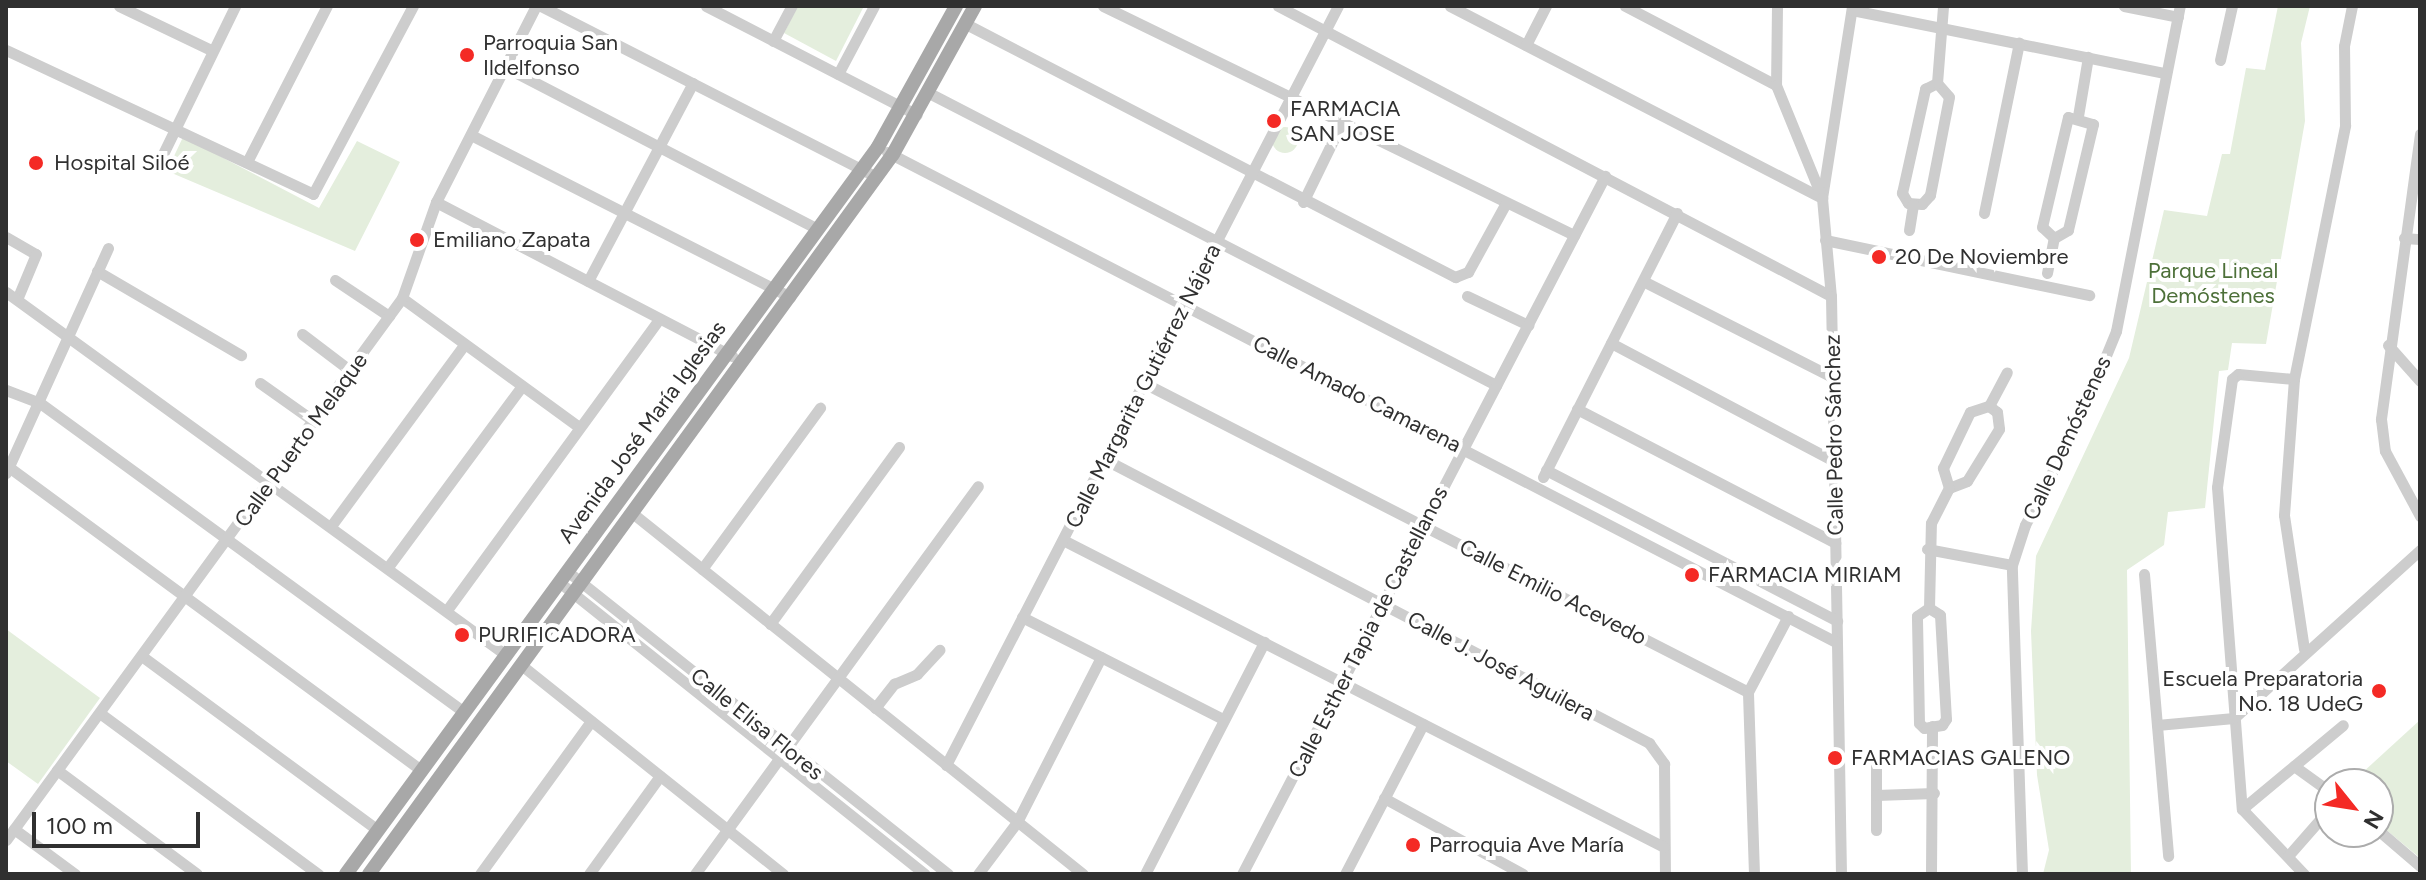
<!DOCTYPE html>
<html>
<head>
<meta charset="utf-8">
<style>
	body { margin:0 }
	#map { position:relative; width:2426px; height:880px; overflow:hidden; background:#fff; font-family:Figtree,sans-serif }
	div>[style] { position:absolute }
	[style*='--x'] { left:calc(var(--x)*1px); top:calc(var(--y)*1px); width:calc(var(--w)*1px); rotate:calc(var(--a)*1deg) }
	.green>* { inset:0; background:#e4eedd }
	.round { border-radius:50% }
	.minor>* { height:11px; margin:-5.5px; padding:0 5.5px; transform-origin:5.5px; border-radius:5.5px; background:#cdcdcd }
	.major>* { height:14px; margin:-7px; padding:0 7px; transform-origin:7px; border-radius:7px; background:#a8a8a8 }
	.dots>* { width:22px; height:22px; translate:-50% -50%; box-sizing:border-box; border:4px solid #fff; border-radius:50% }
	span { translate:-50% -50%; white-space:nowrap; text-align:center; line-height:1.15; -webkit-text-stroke:8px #fff; paint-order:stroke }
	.poi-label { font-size:22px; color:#303030 }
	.left { translate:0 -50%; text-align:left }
	.right { translate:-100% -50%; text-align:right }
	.park-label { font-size:22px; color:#4d7039 }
	.street-label { font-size:22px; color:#303030 }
	.frame { position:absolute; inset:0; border:8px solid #303030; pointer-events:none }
	.north { position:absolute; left:2314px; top:768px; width:80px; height:80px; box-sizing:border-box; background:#fff; border:2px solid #acacac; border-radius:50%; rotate:120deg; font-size:22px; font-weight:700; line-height:32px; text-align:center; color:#303030 }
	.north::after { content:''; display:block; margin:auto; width:28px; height:36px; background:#f42a25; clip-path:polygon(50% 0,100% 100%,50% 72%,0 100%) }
	.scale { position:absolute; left:32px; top:812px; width:168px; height:36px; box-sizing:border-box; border:4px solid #303030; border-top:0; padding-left:10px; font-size:24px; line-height:28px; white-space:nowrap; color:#303030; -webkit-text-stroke:6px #fff; paint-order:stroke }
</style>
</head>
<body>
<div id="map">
	<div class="green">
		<i style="clip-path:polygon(798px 6px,864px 6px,836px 61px,784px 33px)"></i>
		<i style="clip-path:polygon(2278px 6px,2310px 6px,2301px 43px,2305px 121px,2266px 344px,2232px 343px,2228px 370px,2219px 371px,2205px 508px,2168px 512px,2164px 545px,2127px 570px,2131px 874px,2043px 874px,2049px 850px,2037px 775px,2031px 631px,2036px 556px,2129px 358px,2164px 210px,2207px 216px,2222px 154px,2230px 154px,2246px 68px,2265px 70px)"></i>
		<i class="round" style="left:1272px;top:127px;width:26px;height:26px"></i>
		<i style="clip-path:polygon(183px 137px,319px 208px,357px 141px,400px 162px,355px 251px,167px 171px)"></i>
		<i style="clip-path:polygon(6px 629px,100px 698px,38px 784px,6px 761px)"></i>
		<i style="clip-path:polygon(2420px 720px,2420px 858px,2378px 823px,2378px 784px,2350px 784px)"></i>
	</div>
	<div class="minor">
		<i style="--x:119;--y:6;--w:102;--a:25.6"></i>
		<i style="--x:541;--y:6;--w:377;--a:27"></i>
		<i style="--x:706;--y:6;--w:237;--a:27.3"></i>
		<i style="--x:1103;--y:6;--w:524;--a:25.93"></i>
		<i style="--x:1278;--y:6;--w:624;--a:27.67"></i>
		<i style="--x:1450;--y:6;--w:419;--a:27.3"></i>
		<i style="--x:1822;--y:198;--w:194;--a:-81.1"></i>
		<i style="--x:1625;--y:6;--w:170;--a:27.6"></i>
		<i style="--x:1777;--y:6;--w:79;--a:90.7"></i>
		<i style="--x:1776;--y:85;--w:122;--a:67.8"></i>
		<i style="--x:1822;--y:198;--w:98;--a:84.8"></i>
		<i style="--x:1831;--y:296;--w:578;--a:89.01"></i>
		<i style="--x:2124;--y:6;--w:55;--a:11.5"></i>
		<i style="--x:1852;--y:10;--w:319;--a:11.4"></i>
		<i style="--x:966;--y:24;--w:551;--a:27.36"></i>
		<i style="--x:1455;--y:277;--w:14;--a:-21"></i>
		<i style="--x:1468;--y:272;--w:79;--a:-61.2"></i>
		<i style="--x:773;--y:41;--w:40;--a:-62"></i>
		<i style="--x:1526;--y:45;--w:44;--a:-62.9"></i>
		<i style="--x:6;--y:50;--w:339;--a:25.1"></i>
		<i style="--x:313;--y:194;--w:213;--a:-62"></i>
		<i style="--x:2220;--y:60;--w:55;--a:-77.5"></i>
		<i style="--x:505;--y:67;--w:352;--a:27.4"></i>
		<i style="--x:838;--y:74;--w:77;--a:-62.1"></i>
		<i style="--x:1937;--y:83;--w:18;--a:49"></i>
		<i style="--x:1949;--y:97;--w:100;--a:101"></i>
		<i style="--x:1930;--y:195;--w:12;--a:132"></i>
		<i style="--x:1922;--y:204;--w:14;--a:-176"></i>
		<i style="--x:1908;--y:203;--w:12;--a:-121"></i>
		<i style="--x:1902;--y:193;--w:107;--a:-77.5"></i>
		<i style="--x:1925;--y:89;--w:13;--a:-27"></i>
		<i style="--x:1937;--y:83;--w:77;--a:-85.5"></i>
		<i style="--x:929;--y:93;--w:638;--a:27.25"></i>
		<i style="--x:2078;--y:116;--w:60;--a:-80.4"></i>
		<i style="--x:2068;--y:117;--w:26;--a:16"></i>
		<i style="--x:2093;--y:124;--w:109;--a:103.3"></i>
		<i style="--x:2068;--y:230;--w:16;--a:150"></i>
		<i style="--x:2054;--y:238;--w:16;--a:-137"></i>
		<i style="--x:2042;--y:227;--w:113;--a:-76.7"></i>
		<i style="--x:2420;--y:134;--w:288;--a:97.8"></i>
		<i style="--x:2381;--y:419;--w:32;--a:83"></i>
		<i style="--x:2385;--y:451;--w:74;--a:61.7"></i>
		<i style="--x:471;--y:135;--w:358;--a:26.9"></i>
		<i style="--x:887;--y:152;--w:1068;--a:27.31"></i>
		<i style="--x:161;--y:158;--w:169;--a:-64"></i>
		<i style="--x:247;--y:162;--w:175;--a:-62.9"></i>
		<i style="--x:436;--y:202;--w:334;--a:27.5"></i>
		<i style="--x:1303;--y:202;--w:87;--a:-64"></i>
		<i style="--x:1984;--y:213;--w:174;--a:-78.4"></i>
		<i style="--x:1909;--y:230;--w:26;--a:-81"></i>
		<i style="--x:6;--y:237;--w:34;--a:30"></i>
		<i style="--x:36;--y:254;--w:47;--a:112.7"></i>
		<i style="--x:2404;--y:238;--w:16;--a:4"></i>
		<i style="--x:1825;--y:240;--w:270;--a:11.8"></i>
		<i style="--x:97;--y:271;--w:167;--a:30.3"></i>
		<i style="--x:2047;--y:273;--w:36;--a:-79"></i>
		<i style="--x:335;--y:280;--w:65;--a:33.7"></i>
		<i style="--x:588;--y:281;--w:224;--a:-62.1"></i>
		<i style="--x:1643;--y:281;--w:214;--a:26.9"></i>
		<i style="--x:6;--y:292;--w:618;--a:35.98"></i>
		<i style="--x:1467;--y:296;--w:68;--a:25.4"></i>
		<i style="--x:402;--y:298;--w:219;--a:36.1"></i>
		<i style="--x:302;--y:334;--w:61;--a:37.1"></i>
		<i style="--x:1611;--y:343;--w:252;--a:27.9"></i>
		<i style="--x:2388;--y:345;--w:48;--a:48.4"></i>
		<i style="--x:2294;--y:379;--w:56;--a:-174.9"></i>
		<i style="--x:2238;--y:374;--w:8;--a:140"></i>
		<i style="--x:2232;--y:379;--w:109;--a:97.9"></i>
		<i style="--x:2217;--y:487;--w:323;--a:85.6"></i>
		<i style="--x:2242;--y:809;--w:90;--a:46.4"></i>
		<i style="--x:260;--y:383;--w:67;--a:35.3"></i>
		<i style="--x:1144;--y:383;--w:678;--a:27.09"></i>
		<i style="--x:6;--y:390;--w:36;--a:21"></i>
		<i style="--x:40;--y:403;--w:525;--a:36.08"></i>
		<i style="--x:1989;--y:406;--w:10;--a:37"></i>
		<i style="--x:1997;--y:412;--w:17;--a:83"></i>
		<i style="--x:1999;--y:429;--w:61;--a:121.6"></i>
		<i style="--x:1967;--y:481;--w:19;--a:159"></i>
		<i style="--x:1949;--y:488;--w:21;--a:-107"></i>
		<i style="--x:1943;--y:468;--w:62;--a:-64.3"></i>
		<i style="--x:1970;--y:412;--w:20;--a:-18"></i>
		<i style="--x:1989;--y:406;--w:38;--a:-62"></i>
		<i style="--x:1577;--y:409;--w:291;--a:27.4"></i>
		<i style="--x:1104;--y:459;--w:615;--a:27.52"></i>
		<i style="--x:1649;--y:743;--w:26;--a:54"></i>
		<i style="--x:1664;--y:764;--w:110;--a:89.5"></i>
		<i style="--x:6;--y:465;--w:515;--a:36.31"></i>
		<i style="--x:1546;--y:470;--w:328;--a:27.4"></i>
		<i style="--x:6;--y:473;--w:247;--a:-65.6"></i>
		<i style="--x:1543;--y:477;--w:296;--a:-63.1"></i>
		<i style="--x:631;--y:512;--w:579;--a:38.69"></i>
		<i style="--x:331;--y:526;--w:225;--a:-53.7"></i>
		<i style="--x:1063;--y:540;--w:675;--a:27.06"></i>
		<i style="--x:1927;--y:549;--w:86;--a:10.7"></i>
		<i style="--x:388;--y:567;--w:224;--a:-53.5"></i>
		<i style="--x:702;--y:569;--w:200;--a:-53.8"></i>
		<i style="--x:567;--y:571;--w:487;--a:38.5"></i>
		<i style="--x:2144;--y:574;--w:283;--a:85.1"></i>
		<i style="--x:559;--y:582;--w:468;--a:38.6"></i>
		<i style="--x:1929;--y:608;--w:13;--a:32"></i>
		<i style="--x:1940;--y:615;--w:104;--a:86.7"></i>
		<i style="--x:1946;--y:719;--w:7;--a:124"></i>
		<i style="--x:1942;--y:725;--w:18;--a:171"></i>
		<i style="--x:1924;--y:728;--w:7;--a:-135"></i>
		<i style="--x:1919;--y:723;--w:107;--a:-91.1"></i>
		<i style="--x:1917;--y:616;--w:14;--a:-34"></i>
		<i style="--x:1929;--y:608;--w:85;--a:-88.7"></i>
		<i style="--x:1931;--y:523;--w:39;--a:-63"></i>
		<i style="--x:447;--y:610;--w:360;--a:-53.9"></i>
		<i style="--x:1022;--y:617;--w:225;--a:26.9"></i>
		<i style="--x:770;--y:624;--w:219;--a:-53.9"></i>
		<i style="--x:2304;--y:649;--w:135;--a:-98.5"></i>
		<i style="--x:2284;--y:515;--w:136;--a:-85.8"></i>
		<i style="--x:2294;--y:379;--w:259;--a:-78.6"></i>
		<i style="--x:2345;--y:125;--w:79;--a:-90.7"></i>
		<i style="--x:2344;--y:46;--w:41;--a:-78.7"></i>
		<i style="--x:143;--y:657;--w:292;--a:36.4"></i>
		<i style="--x:520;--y:664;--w:337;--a:38.6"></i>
		<i style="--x:875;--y:708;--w:31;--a:-52"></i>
		<i style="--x:894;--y:684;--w:25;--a:-23"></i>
		<i style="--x:917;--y:674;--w:33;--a:-47"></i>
		<i style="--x:101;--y:714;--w:270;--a:36.4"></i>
		<i style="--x:2157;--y:725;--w:77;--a:-5.2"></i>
		<i style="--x:2234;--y:718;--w:251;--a:-42.1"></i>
		<i style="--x:1876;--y:758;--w:72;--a:90"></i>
		<i style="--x:946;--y:765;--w:854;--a:-62.69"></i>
		<i style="--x:2294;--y:766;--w:44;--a:35.8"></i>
		<i style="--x:57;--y:770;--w:174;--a:36.6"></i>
		<i style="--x:1876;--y:795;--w:58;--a:-2"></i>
		<i style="--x:1384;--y:798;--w:158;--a:28.7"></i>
		<i style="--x:2242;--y:809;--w:131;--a:-39.7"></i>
		<i style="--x:14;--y:829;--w:76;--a:36.4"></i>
		<i style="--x:2378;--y:830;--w:55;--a:40.6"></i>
		<i style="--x:6;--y:840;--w:671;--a:-53.85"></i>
		<i style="--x:402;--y:298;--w:102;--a:-70.5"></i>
		<i style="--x:436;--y:202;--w:220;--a:-63"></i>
		<i style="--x:2288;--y:856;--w:64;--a:-48.8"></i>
		<i style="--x:480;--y:874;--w:189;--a:-54"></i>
		<i style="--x:589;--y:874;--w:121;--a:-54.1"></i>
		<i style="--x:695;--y:874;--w:480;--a:-53.9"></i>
		<i style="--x:978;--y:874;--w:65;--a:-53.1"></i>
		<i style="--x:1017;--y:822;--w:185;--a:-63"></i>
		<i style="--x:1145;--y:874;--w:261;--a:-62.8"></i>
		<i style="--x:1242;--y:874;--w:787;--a:-62.52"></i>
		<i style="--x:1345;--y:874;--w:169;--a:-62.5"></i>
		<i style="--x:1754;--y:874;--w:182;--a:-91.9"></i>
		<i style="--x:1748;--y:692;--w:86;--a:-62.2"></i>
		<i style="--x:1931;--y:874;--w:148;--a:-89.6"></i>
		<i style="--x:2022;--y:874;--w:309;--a:-91.9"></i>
		<i style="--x:2012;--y:565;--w:42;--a:-72"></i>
		<i style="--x:2025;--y:525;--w:125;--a:-62.8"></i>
		<i style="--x:2082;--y:414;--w:90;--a:-67.7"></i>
		<i style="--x:2116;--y:331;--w:331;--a:-78.9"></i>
	</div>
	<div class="major">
		<i style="--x:346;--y:874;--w:901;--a:-53.8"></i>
		<i style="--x:878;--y:147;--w:161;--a:-61"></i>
		<i style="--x:369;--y:874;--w:890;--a:-53.95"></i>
		<i style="--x:893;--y:154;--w:169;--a:-61"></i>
	</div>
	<div class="dots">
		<i style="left:467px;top:55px;background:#f42a25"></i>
		<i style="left:1274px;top:121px;background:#f42a25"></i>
		<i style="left:36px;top:163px;background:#f42a25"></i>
		<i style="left:417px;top:240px;background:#f42a25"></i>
		<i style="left:1879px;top:257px;background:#f42a25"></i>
		<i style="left:1692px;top:575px;background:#f42a25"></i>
		<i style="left:462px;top:635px;background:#f42a25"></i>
		<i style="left:2379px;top:691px;background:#f42a25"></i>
		<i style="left:1835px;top:758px;background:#f42a25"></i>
		<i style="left:1413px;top:845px;background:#f42a25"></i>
	</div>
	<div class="poi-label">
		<span class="left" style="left:483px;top:55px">Parroquia San<br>Ildelfonso</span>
		<span class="left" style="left:1290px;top:121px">FARMACIA<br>SAN JOSE</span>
		<span class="left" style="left:54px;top:163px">Hospital Siloé</span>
		<span class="left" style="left:433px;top:240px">Emiliano Zapata</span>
		<span class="left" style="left:1895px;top:257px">20 De Noviembre</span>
		<span class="left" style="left:1708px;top:575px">FARMACIA MIRIAM</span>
		<span class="left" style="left:478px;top:635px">PURIFICADORA</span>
		<span class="right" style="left:2363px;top:691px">Escuela Preparatoria<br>No. 18 UdeG</span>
		<span class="left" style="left:1851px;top:758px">FARMACIAS GALENO</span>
		<span class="left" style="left:1429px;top:845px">Parroquia Ave María</span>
	</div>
	<div class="park-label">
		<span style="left:2213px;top:283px">Parque Lineal<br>Demóstenes</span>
	</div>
	<div class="street-label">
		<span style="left:1143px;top:386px;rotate:-63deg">Calle Margarita Gutiérrez Nájera</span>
		<span style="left:1357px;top:394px;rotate:27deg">Calle Amado Camarena</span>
		<span style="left:642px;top:432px;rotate:-54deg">Avenida José María Iglesias</span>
		<span style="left:1834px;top:435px;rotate:-91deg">Calle Pedro Sánchez</span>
		<span style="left:2067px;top:438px;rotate:-65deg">Calle Demóstenes</span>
		<span style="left:301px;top:440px;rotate:-54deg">Calle Puerto Melaque</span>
		<span style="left:1553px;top:592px;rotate:27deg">Calle Emilio Acevedo</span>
		<span style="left:1368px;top:632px;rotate:-63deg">Calle Esther Tapia de Castellanos</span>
		<span style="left:1501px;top:666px;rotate:28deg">Calle J. José Aguilera</span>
		<span style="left:757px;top:724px;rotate:39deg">Calle Elisa Flores</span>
	</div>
	<div class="frame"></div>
	<div class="north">N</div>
	<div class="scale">100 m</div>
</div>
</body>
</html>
